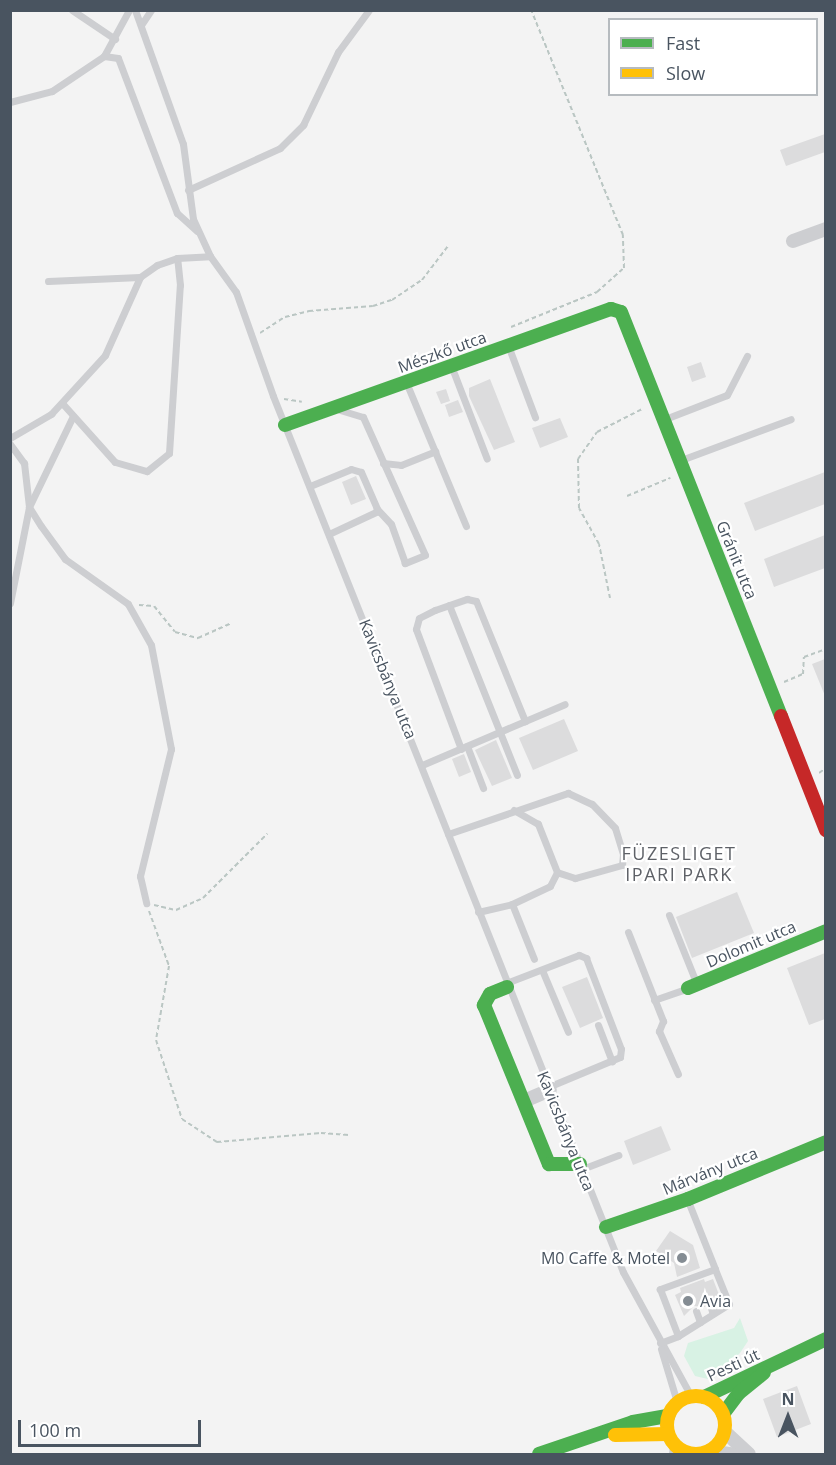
<!DOCTYPE html>
<html>
<head>
<meta charset="utf-8">
<style>
	body { margin:0 }
	#map { position:relative; width:836px; height:1465px; overflow:hidden; background:#f3f3f3; font-family:"Open Sans",sans-serif }
	div>[style] { position:absolute }
	[style*='--x'] { left:calc(var(--x)*1px); top:calc(var(--y)*1px); width:calc(var(--w)*1px); rotate:calc(var(--a)*1deg) }
	.green>* { inset:0; background:#d8f2e4 }
	.building>* { inset:0; background:#dcdcdd }
	.path>* { height:2px; margin-top:-1px; transform-origin:0; background:repeating-linear-gradient(90deg,#bac6c3 0 4.5px,transparent 0 7.5px) }
	.lane>* { height:7px; margin:-3.5px; padding:0 3.5px; transform-origin:3.5px; border-radius:3.5px; background:#cdced1 }
	.street>* { height:14px; margin:-7px; padding:0 7px; transform-origin:7px; border-radius:7px; background:#cdced1 }
	.fast>* { height:14px; margin:-7px; padding:0 7px; transform-origin:7px; border-radius:7px; background:#4caf50 }
	.slow>* { height:14px; margin:-7px; padding:0 7px; transform-origin:7px; border-radius:7px; background:#ffc107 }
	.slow>.ring { margin:-7px; padding:0; box-sizing:content-box; background:none; border:14px solid #ffc107; border-radius:50% }
	.jam>* { height:14px; margin:-7px; padding:0 7px; transform-origin:7px; border-radius:7px; background:#c62828 }
	.dots>* { width:16px; height:16px; translate:-50% -50%; box-sizing:border-box; border:3px solid #fff; border-radius:50% }
	span { translate:-50% -50%; white-space:nowrap; text-align:center; line-height:1.15; -webkit-text-stroke:4.5px #fff; paint-order:stroke }
	.street-label { font-size:16px; color:#495460 }
	.poi-label { font-size:16px; color:#495460 }
	.right { translate:-100% -50%; text-align:right }
	.left { translate:0 -50%; text-align:left }
	.neighbourhood-label { font-size:18px; color:#5e6167; letter-spacing:1.5px }
	.frame { position:absolute; inset:0; border:12px solid #495460; pointer-events:none }
	.legend { position:absolute; left:608px; top:18px; width:210px; height:78px; box-sizing:border-box; background:#fff; border:2px solid #b6bbbf; margin:0; padding:8px 10px; list-style:none; font-size:18px; color:#495460 }
	.legend li { display:flex; align-items:center; gap:12px; height:30px }
	.legend b { width:30px; border:2px solid #b6bbbf }
	.north { position:absolute; left:758px; top:1387px; width:60px; height:60px; -webkit-text-stroke:4px #fff; paint-order:stroke; rotate:0deg; font-size:16px; font-weight:700; line-height:24px; text-align:center; color:#495460 }
	.north::after { content:''; display:block; margin:auto; width:21px; height:27px; background:#495460; clip-path:polygon(50% 0,100% 100%,50% 72%,0 100%) }
	.scale { position:absolute; left:18px; top:1420px; width:183px; height:27px; box-sizing:border-box; border:3px solid #495460; border-top:0; padding-left:8px; font-size:18px; line-height:21px; white-space:nowrap; color:#495460; -webkit-text-stroke:4px #fff; paint-order:stroke }
</style>
</head>
<body>
<div id="map">
	<div class="green">
		<i style="clip-path:polygon(740px 1318px,748px 1341px,740px 1353px,712px 1380px,695px 1376px,684px 1356px,688px 1343px,734px 1328px)"></i>
	</div>
	<div class="building">
		<i style="clip-path:polygon(825px 134px,825px 152px,786px 166px,780px 150px)"></i>
		<i style="clip-path:polygon(701px 362px,706px 377px,692px 382px,687px 367px)"></i>
		<i style="clip-path:polygon(490px 379px,515px 442px,494px 450px,469px 396px,469px 388px)"></i>
		<i style="clip-path:polygon(446px 389px,450px 401px,441px 404px,436px 392px)"></i>
		<i style="clip-path:polygon(458px 400px,463px 412px,449px 417px,445px 405px)"></i>
		<i style="clip-path:polygon(560px 418px,568px 437px,540px 448px,532px 428px)"></i>
		<i style="clip-path:polygon(825px 472px,825px 504px,755px 531px,744px 503px)"></i>
		<i style="clip-path:polygon(356px 476px,366px 499px,351px 505px,342px 482px)"></i>
		<i style="clip-path:polygon(825px 535px,825px 568px,774px 587px,764px 559px)"></i>
		<i style="clip-path:polygon(825px 659px,825px 696px,812px 664px)"></i>
		<i style="clip-path:polygon(564px 719px,578px 751px,533px 770px,519px 738px)"></i>
		<i style="clip-path:polygon(496px 740px,512px 778px,492px 786px,475px 750px)"></i>
		<i style="clip-path:polygon(464px 754px,471px 772px,459px 777px,452px 759px)"></i>
		<i style="clip-path:polygon(737px 892px,754px 933px,692px 958px,676px 917px)"></i>
		<i style="clip-path:polygon(825px 953px,825px 1019px,809px 1025px,787px 968px)"></i>
		<i style="clip-path:polygon(587px 977px,603px 1018px,580px 1028px,562px 987px)"></i>
		<i style="clip-path:polygon(661px 1126px,671px 1150px,633px 1165px,624px 1141px)"></i>
		<i style="clip-path:polygon(670px 1231px,693px 1245px,700px 1268px,677px 1277px,674px 1263px,656px 1251px)"></i>
		<i style="clip-path:polygon(704px 1279px,705px 1282px,713px 1279px,721px 1300px,708px 1300px,705px 1307px,694px 1306px,684px 1316px,675px 1295px,681px 1292px,680px 1288px)"></i>
		<i style="clip-path:polygon(797px 1386px,811px 1424px,777px 1437px,763px 1399px)"></i>
	</div>
	<div class="path">
		<i style="--x:511;--y:327;--w:93;--a:-22.1"></i>
		<i style="--x:597;--y:292;--w:36;--a:-42"></i>
		<i style="--x:624;--y:268;--w:33;--a:-92"></i>
		<i style="--x:623;--y:235;--w:243;--a:-112.2"></i>
		<i style="--x:260;--y:333;--w:30;--a:-33"></i>
		<i style="--x:285;--y:317;--w:25;--a:-14"></i>
		<i style="--x:309;--y:311;--w:64;--a:-4.5"></i>
		<i style="--x:373;--y:306;--w:20;--a:-18"></i>
		<i style="--x:392;--y:300;--w:36;--a:-34"></i>
		<i style="--x:422;--y:280;--w:43;--a:-52.6"></i>
		<i style="--x:284;--y:399;--w:18;--a:9"></i>
		<i style="--x:627;--y:496;--w:47;--a:-22.7"></i>
		<i style="--x:610;--y:598;--w:55;--a:-101.5"></i>
		<i style="--x:599;--y:544;--w:41;--a:-119.1"></i>
		<i style="--x:579;--y:508;--w:49;--a:-91.2"></i>
		<i style="--x:578;--y:459;--w:33;--a:-55"></i>
		<i style="--x:597;--y:432;--w:51;--a:-27.1"></i>
		<i style="--x:139;--y:605;--w:15;--a:4"></i>
		<i style="--x:154;--y:606;--w:33;--a:51"></i>
		<i style="--x:175;--y:632;--w:24;--a:15"></i>
		<i style="--x:198;--y:638;--w:35;--a:-24"></i>
		<i style="--x:784;--y:682;--w:21;--a:-23"></i>
		<i style="--x:803;--y:674;--w:17;--a:-87"></i>
		<i style="--x:804;--y:657;--w:23;--a:-20"></i>
		<i style="--x:819;--y:773;--w:9;--a:-36"></i>
		<i style="--x:154;--y:905;--w:23;--a:13"></i>
		<i style="--x:176;--y:910;--w:30;--a:-24"></i>
		<i style="--x:203;--y:898;--w:91;--a:-45"></i>
		<i style="--x:149;--y:911;--w:59;--a:70"></i>
		<i style="--x:169;--y:966;--w:75;--a:100"></i>
		<i style="--x:156;--y:1040;--w:83;--a:71.8"></i>
		<i style="--x:182;--y:1119;--w:42;--a:33.3"></i>
		<i style="--x:217;--y:1142;--w:104;--a:-4.9"></i>
		<i style="--x:321;--y:1133;--w:28;--a:4"></i>
	</div>
	<div class="lane">
		<i style="--x:72;--y:10;--w:52;--a:34"></i>
		<i style="--x:135;--y:10;--w:142;--a:70.3"></i>
		<i style="--x:183;--y:144;--w:76;--a:82.4"></i>
		<i style="--x:193;--y:219;--w:41;--a:65.3"></i>
		<i style="--x:210;--y:256;--w:44;--a:54.2"></i>
		<i style="--x:236;--y:292;--w:110;--a:70.4"></i>
		<i style="--x:273;--y:396;--w:943;--a:68.22"></i>
		<i style="--x:623;--y:1272;--w:141;--a:61.3"></i>
		<i style="--x:141;--y:25;--w:18;--a:-56"></i>
		<i style="--x:104;--y:56;--w:14;--a:8"></i>
		<i style="--x:118;--y:58;--w:166;--a:69.2"></i>
		<i style="--x:177;--y:213;--w:27;--a:42"></i>
		<i style="--x:10;--y:102;--w:43;--a:-14.7"></i>
		<i style="--x:52;--y:91;--w:63;--a:-33.9"></i>
		<i style="--x:104;--y:56;--w:52;--a:-61.5"></i>
		<i style="--x:188;--y:190;--w:101;--a:-24.5"></i>
		<i style="--x:280;--y:148;--w:33;--a:-45"></i>
		<i style="--x:303;--y:125;--w:81;--a:-64.4"></i>
		<i style="--x:338;--y:52;--w:52;--a:-53.6"></i>
		<i style="--x:48;--y:281;--w:92;--a:-2.5"></i>
		<i style="--x:509;--y:348;--w:74;--a:69.4"></i>
		<i style="--x:452;--y:368;--w:97;--a:69"></i>
		<i style="--x:406;--y:382;--w:156;--a:67.4"></i>
		<i style="--x:62;--y:403;--w:79;--a:48.1"></i>
		<i style="--x:115;--y:462;--w:33;--a:16"></i>
		<i style="--x:147;--y:471;--w:28;--a:-39"></i>
		<i style="--x:169;--y:453;--w:168;--a:-86.3"></i>
		<i style="--x:180;--y:285;--w:27;--a:-96"></i>
		<i style="--x:340;--y:410;--w:24;--a:17"></i>
		<i style="--x:363;--y:417;--w:151;--a:65.8"></i>
		<i style="--x:425;--y:555;--w:22;--a:158"></i>
		<i style="--x:405;--y:563;--w:41;--a:-109.7"></i>
		<i style="--x:391;--y:524;--w:21;--a:-133"></i>
		<i style="--x:665;--y:419;--w:66;--a:-21.2"></i>
		<i style="--x:727;--y:395;--w:44;--a:-62.9"></i>
		<i style="--x:10;--y:438;--w:48;--a:-30.3"></i>
		<i style="--x:51;--y:414;--w:80;--a:-47.5"></i>
		<i style="--x:105;--y:355;--w:85;--a:-65.8"></i>
		<i style="--x:140;--y:277;--w:21;--a:-35"></i>
		<i style="--x:157;--y:265;--w:21;--a:-19"></i>
		<i style="--x:177;--y:258;--w:33;--a:-3"></i>
		<i style="--x:10;--y:444;--w:24;--a:54"></i>
		<i style="--x:24;--y:463;--w:44;--a:83.5"></i>
		<i style="--x:29;--y:507;--w:22;--a:58"></i>
		<i style="--x:41;--y:526;--w:41;--a:54"></i>
		<i style="--x:65;--y:559;--w:77;--a:35.5"></i>
		<i style="--x:128;--y:604;--w:47;--a:60.7"></i>
		<i style="--x:151;--y:645;--w:106;--a:79.1"></i>
		<i style="--x:171;--y:749;--w:131;--a:103.7"></i>
		<i style="--x:140;--y:876;--w:28;--a:77"></i>
		<i style="--x:681;--y:460;--w:117;--a:-20.4"></i>
		<i style="--x:383;--y:463;--w:18;--a:6"></i>
		<i style="--x:401;--y:465;--w:37;--a:-22"></i>
		<i style="--x:310;--y:486;--w:44;--a:-22.5"></i>
		<i style="--x:351;--y:469;--w:10;--a:17"></i>
		<i style="--x:361;--y:472;--w:43;--a:66.4"></i>
		<i style="--x:378;--y:511;--w:54;--a:154.9"></i>
		<i style="--x:10;--y:603;--w:98;--a:-78.8"></i>
		<i style="--x:29;--y:507;--w:101;--a:-64.2"></i>
		<i style="--x:449;--y:605;--w:183;--a:68.2"></i>
		<i style="--x:467;--y:746;--w:45;--a:69.1"></i>
		<i style="--x:461;--y:749;--w:128;--a:-110.6"></i>
		<i style="--x:416;--y:629;--w:11;--a:-75"></i>
		<i style="--x:419;--y:618;--w:18;--a:-27"></i>
		<i style="--x:435;--y:610;--w:34;--a:-19"></i>
		<i style="--x:467;--y:599;--w:9;--a:13"></i>
		<i style="--x:476;--y:601;--w:130;--a:67.8"></i>
		<i style="--x:422;--y:765;--w:155;--a:-23.1"></i>
		<i style="--x:448;--y:834;--w:127;--a:-18.9"></i>
		<i style="--x:568;--y:793;--w:26;--a:25"></i>
		<i style="--x:592;--y:804;--w:33;--a:46"></i>
		<i style="--x:615;--y:828;--w:27;--a:73"></i>
		<i style="--x:623;--y:854;--w:11;--a:95"></i>
		<i style="--x:622;--y:865;--w:49;--a:164.5"></i>
		<i style="--x:575;--y:878;--w:19;--a:-162"></i>
		<i style="--x:512;--y:904;--w:42;--a:-25.3"></i>
		<i style="--x:550;--y:886;--w:16;--a:-63"></i>
		<i style="--x:557;--y:872;--w:52;--a:-111.6"></i>
		<i style="--x:538;--y:824;--w:28;--a:-150"></i>
		<i style="--x:478;--y:912;--w:35;--a:-13"></i>
		<i style="--x:512;--y:904;--w:59;--a:68.2"></i>
		<i style="--x:669;--y:915;--w:72;--a:68.1"></i>
		<i style="--x:628;--y:932;--w:96;--a:68.5"></i>
		<i style="--x:663;--y:1021;--w:11;--a:112"></i>
		<i style="--x:659;--y:1031;--w:47;--a:66.2"></i>
		<i style="--x:542;--y:970;--w:67;--a:67.2"></i>
		<i style="--x:506;--y:983;--w:78;--a:-21"></i>
		<i style="--x:579;--y:955;--w:8;--a:23"></i>
		<i style="--x:586;--y:958;--w:97;--a:69"></i>
		<i style="--x:621;--y:1049;--w:8;--a:97"></i>
		<i style="--x:620;--y:1057;--w:78;--a:157.4"></i>
		<i style="--x:654;--y:1000;--w:34;--a:-19"></i>
		<i style="--x:598;--y:1025;--w:39;--a:69"></i>
		<i style="--x:582;--y:1169;--w:39;--a:-21"></i>
		<i style="--x:688;--y:1201;--w:73;--a:68.3"></i>
		<i style="--x:710;--y:1305;--w:9;--a:72"></i>
		<i style="--x:696;--y:1311;--w:12;--a:70"></i>
		<i style="--x:660;--y:1343;--w:19;--a:-21"></i>
		<i style="--x:678;--y:1336;--w:60;--a:-32.1"></i>
		<i style="--x:729;--y:1304;--w:38;--a:-112"></i>
		<i style="--x:715;--y:1269;--w:59;--a:160"></i>
		<i style="--x:660;--y:1289;--w:50;--a:69"></i>
		<i style="--x:661;--y:1349;--w:55;--a:73.2"></i>
	</div>
	<div class="street">
		<i style="--x:793;--y:241;--w:35;--a:-20"></i>
		<i style="--x:524;--y:1101;--w:28;--a:-23"></i>
		<i style="--x:724;--y:1431;--w:34;--a:43"></i>
		<i style="--x:709;--y:1451;--w:22;--a:8"></i>
		<i style="--x:676;--y:1454;--w:7;--a:-82"></i>
		<i style="--x:696;--y:1454;--w:1;--a:0"></i>
	</div>
	<div class="fast">
		<i style="--x:285;--y:425;--w:346;--a:-19.6"></i>
		<i style="--x:611;--y:309;--w:10;--a:17"></i>
		<i style="--x:621;--y:312;--w:435;--a:68.4"></i>
		<i style="--x:507;--y:987;--w:18;--a:158"></i>
		<i style="--x:490;--y:994;--w:13;--a:119"></i>
		<i style="--x:484;--y:1005;--w:172;--a:67.8"></i>
		<i style="--x:549;--y:1164;--w:31;--a:0"></i>
		<i style="--x:688;--y:988;--w:149;--a:-22.4"></i>
		<i style="--x:606;--y:1227;--w:87;--a:-18.9"></i>
		<i style="--x:688;--y:1199;--w:149;--a:-22.4"></i>
		<i style="--x:704;--y:1397;--w:135;--a:-25.4"></i>
		<i style="--x:723;--y:1414;--w:26;--a:-53"></i>
		<i style="--x:739;--y:1393;--w:32;--a:-39"></i>
		<i style="--x:539;--y:1454;--w:99;--a:-18.8"></i>
		<i style="--x:633;--y:1422;--w:36;--a:-10"></i>
	</div>
	<div class="slow">
		<i class="ring" style="left:667px;top:1396px;width:44px;height:44px"></i>
		<i style="--x:615;--y:1435;--w:53;--a:-1.1"></i>
	</div>
	<div class="jam">
		<i style="--x:781;--y:716;--w:123;--a:68.5"></i>
	</div>
	<div class="dots">
		<i style="left:682px;top:1258px;background:#848c93"></i>
		<i style="left:688px;top:1301px;background:#848c93"></i>
	</div>
	<div class="street-label">
		<span style="left:442px;top:352px;rotate:-20deg">Mészkő utca</span>
		<span style="left:737px;top:560px;rotate:68deg">Gránit utca</span>
		<span style="left:388px;top:679px;rotate:68deg">Kavicsbánya utca</span>
		<span style="left:751px;top:944px;rotate:-23deg">Dolomit utca</span>
		<span style="left:566px;top:1131px;rotate:68deg">Kavicsbánya utca</span>
		<span style="left:710px;top:1171px;rotate:-22deg">Márvány utca</span>
		<span style="left:733px;top:1365px;rotate:-25deg">Pesti út</span>
	</div>
	<div class="poi-label">
		<span class="right" style="left:670px;top:1258px">M0 Caffe &amp; Motel</span>
		<span class="left" style="left:700px;top:1301px">Avia</span>
	</div>
	<div class="neighbourhood-label">
		<span style="left:679px;top:864px">FÜZESLIGET<br>IPARI PARK</span>
	</div>
	<div class="frame"></div>
	<ul class="legend">
	<li><b style="height:8px;background:#4caf50"></b>Fast</li>
	<li><b style="height:8px;background:#ffc107"></b>Slow</li>
	</ul>
	<div class="north">N</div>
	<div class="scale">100 m</div>
</div>
</body>
</html>
